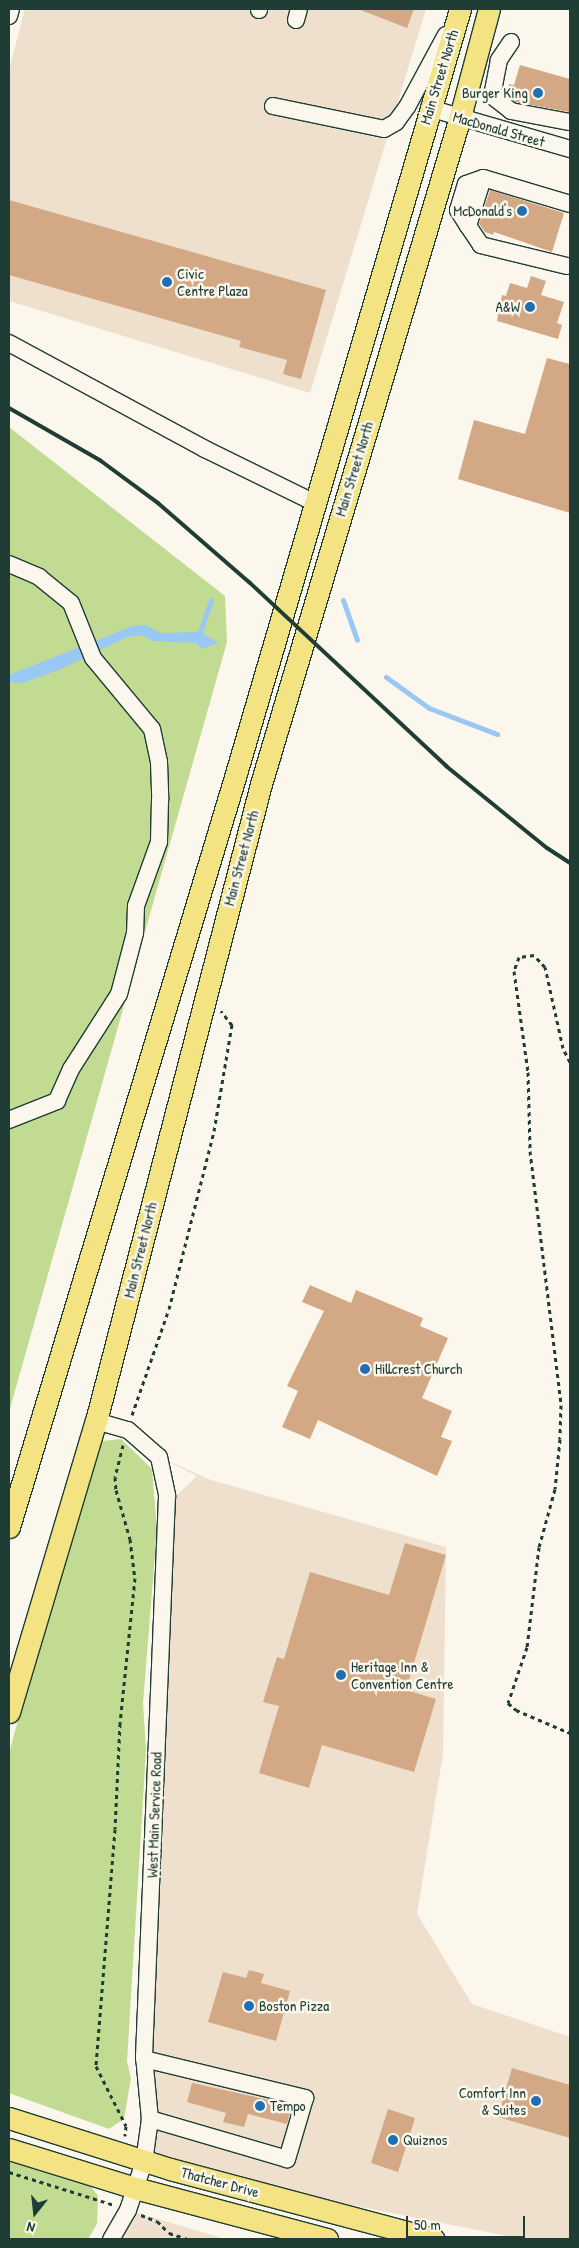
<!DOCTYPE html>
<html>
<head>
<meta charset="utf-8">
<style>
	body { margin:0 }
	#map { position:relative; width:579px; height:2248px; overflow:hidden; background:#fbf7ec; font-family:"Patrick Hand",sans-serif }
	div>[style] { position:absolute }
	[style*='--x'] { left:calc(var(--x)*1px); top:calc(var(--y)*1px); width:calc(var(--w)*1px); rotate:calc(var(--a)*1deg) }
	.built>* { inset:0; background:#efdfcd }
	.green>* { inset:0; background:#c1db92 }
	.water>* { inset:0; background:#99c8f4 }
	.stream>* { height:5px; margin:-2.5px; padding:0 2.5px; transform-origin:2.5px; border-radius:2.5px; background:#99c8f4 }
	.building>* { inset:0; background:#d3a884 }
	.path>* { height:3px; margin-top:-1.5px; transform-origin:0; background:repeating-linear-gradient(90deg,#1f3d34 0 4px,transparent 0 8px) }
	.roads { filter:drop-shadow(1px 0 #1f3d34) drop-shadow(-1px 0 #1f3d34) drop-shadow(0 1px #1f3d34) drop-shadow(0 -1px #1f3d34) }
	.minor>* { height:16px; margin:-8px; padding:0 8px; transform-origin:8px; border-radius:8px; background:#fbf7ec }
	.major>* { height:21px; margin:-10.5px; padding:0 10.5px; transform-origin:10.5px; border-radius:10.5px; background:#f4e382 }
	.rail>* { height:4px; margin:-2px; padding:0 2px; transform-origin:2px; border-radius:2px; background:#1f3d34 }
	.dots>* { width:14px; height:14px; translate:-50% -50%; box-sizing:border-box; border:2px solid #fbf7ec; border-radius:50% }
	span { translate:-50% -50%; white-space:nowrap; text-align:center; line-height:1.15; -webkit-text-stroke:5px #fbf7ec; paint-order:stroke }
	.street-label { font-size:15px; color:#1f3d34 }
	.poi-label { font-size:15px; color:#1f3d34 }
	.right { translate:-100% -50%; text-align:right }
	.left { translate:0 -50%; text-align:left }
	.frame { position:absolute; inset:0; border:10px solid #1f3d34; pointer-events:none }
	.north { position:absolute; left:10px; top:2188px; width:50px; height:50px; -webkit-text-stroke:4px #fbf7ec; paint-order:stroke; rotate:196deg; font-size:14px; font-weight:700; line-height:20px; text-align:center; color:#1f3d34 }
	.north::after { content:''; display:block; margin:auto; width:18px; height:22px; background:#1f3d34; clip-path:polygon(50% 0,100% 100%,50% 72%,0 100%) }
	.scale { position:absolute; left:406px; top:2216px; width:119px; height:22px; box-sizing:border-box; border:2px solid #1f3d34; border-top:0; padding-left:6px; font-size:15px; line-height:18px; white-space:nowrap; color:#1f3d34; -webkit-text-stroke:4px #fbf7ec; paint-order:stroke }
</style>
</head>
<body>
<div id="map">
	<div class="built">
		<i style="clip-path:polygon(25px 9px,426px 9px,310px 393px,9px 301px,9px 70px)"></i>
		<i style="clip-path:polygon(159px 1457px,211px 1480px,446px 1547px,443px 1754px,417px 1914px,472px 2004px,570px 2037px,570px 2239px,523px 2239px,170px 2169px,147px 2146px,167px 1505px,197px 1476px)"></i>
		<i style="clip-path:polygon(128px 2210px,225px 2239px,111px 2239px)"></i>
	</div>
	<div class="green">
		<i style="clip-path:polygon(9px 427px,225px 596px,227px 642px,9px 1412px)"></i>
		<i style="clip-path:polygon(121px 1439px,152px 1469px,157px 1529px,143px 1703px,146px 1751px,127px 2061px,131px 2078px,124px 2119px,109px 2129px,9px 2093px,9px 1753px,92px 1453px,102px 1441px)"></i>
		<i style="clip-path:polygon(9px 2157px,85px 2179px,98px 2196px,97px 2224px,88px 2239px,9px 2239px)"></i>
	</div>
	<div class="water">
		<i style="clip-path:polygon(145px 625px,161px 633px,200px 632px,219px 643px,201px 649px,196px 643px,153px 641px,142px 635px,127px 637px,59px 670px,22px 683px,9px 682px,9px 675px,133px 626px)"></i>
	</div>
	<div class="stream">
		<i style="--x:343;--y:600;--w:42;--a:70.7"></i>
		<i style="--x:200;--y:632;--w:34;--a:-71"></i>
		<i style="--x:386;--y:677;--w:53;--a:35.8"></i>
		<i style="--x:429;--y:708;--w:73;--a:20.9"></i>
	</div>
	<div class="building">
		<i style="clip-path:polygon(358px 9px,414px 9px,407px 28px)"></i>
		<i style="clip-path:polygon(520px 65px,570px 79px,569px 112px,515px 102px,506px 94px,509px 84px,514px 85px)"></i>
		<i style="clip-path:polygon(490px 190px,564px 213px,552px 252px,494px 232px,493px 235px,485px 232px,479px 224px)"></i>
		<i style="clip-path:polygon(9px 200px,326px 290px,301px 379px,283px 374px,287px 360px,239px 347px,241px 341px,9px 275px)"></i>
		<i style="clip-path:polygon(531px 276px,546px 281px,541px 295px,564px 302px,557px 323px,562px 325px,558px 339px,497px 321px,502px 295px,506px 296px,510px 283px,527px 288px)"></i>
		<i style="clip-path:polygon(547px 358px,570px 364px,570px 513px,458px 479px,474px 420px,525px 434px)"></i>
		<i style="clip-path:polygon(310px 1285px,351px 1303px,356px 1290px,423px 1318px,420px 1326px,448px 1338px,422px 1398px,452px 1411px,441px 1437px,452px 1441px,437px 1476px,318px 1420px,310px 1439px,282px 1427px,298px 1391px,287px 1386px,324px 1311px,302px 1302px)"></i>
		<i style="clip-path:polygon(405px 1543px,446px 1555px,406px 1690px,436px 1699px,414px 1772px,322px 1745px,309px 1788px,259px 1773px,279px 1706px,263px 1702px,277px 1657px,284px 1659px,310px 1572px,389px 1595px)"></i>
		<i style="clip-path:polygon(249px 1970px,264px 1974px,261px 1983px,290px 1991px,276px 2041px,208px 2022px,223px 1972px,246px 1978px)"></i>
		<i style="clip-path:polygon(512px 2068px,570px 2085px,570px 2138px,498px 2117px)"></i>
		<i style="clip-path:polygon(192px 2083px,292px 2105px,287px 2124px,248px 2114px,244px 2127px,223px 2122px,226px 2113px,187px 2102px)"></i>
		<i style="clip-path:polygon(388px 2109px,415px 2118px,398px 2172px,371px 2163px)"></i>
	</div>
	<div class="path">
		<i style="--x:570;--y:1062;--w:16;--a:-117"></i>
		<i style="--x:563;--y:1048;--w:83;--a:-102.5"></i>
		<i style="--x:545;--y:967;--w:16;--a:-133"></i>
		<i style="--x:534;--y:955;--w:15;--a:172"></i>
		<i style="--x:519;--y:957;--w:15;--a:110"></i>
		<i style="--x:514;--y:971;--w:102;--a:82.1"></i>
		<i style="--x:528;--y:1072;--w:79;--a:88.5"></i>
		<i style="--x:530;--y:1151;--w:256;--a:83"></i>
		<i style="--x:561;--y:1405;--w:34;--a:92"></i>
		<i style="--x:560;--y:1439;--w:50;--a:95.7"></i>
		<i style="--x:555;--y:1489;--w:60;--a:105.4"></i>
		<i style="--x:539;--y:1547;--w:101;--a:96.8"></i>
		<i style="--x:527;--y:1647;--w:59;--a:108.7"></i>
		<i style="--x:508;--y:1703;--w:11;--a:41"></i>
		<i style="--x:516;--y:1710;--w:59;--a:23.1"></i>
		<i style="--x:132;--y:1415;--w:112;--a:-70.8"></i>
		<i style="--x:169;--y:1309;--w:184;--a:-75.8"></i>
		<i style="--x:214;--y:1131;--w:108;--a:-80.4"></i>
		<i style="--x:232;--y:1025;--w:18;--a:-128"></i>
		<i style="--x:123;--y:1445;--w:33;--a:104"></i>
		<i style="--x:115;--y:1477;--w:13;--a:86"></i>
		<i style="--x:116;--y:1490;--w:51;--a:74.1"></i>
		<i style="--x:130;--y:1539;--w:39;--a:83"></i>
		<i style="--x:135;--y:1578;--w:146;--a:95.9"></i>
		<i style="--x:120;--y:1723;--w:106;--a:92.7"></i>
		<i style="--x:115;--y:1829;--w:238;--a:94.6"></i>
		<i style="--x:96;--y:2066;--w:67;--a:63.4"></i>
		<i style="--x:126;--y:2126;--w:10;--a:96"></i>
		<i style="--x:9;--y:2172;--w:110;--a:17.4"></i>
		<i style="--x:141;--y:2215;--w:17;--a:21"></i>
		<i style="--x:157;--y:2221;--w:17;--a:45"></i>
		<i style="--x:169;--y:2233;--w:20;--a:18"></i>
	</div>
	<div class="roads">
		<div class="minor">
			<i style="--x:259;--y:10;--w:1;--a:-90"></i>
			<i style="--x:9;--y:16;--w:7;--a:-74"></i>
			<i style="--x:296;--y:20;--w:11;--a:-75"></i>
			<i style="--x:511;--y:42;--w:22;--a:124"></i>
			<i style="--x:499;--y:60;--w:37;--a:101"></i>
			<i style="--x:492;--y:96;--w:24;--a:38"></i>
			<i style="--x:511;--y:111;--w:60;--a:10.6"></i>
			<i style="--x:273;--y:106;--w:113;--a:11.7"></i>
			<i style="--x:384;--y:129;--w:14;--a:-30"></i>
			<i style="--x:396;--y:122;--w:19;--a:-54"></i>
			<i style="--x:407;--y:107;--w:82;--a:-61.6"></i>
			<i style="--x:429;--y:108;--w:147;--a:16.2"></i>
			<i style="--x:468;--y:226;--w:19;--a:-122"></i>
			<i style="--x:458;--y:210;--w:27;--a:-73"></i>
			<i style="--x:466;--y:184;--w:18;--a:-19"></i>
			<i style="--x:567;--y:266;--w:89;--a:-166.3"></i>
			<i style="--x:481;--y:245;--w:23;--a:-124"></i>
			<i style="--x:468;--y:226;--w:50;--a:-72.6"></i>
			<i style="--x:483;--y:178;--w:91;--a:16.6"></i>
			<i style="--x:9;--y:343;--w:223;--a:28.4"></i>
			<i style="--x:205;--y:449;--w:120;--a:26.1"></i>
			<i style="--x:9;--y:564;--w:33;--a:23"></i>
			<i style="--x:39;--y:577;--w:41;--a:39.1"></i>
			<i style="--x:71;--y:603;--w:59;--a:68.2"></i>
			<i style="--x:93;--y:658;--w:92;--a:50.3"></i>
			<i style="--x:152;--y:729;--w:34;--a:78"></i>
			<i style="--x:159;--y:762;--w:38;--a:88"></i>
			<i style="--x:160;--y:800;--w:42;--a:91.4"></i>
			<i style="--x:159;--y:842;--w:68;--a:109.8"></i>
			<i style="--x:136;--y:906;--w:27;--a:92"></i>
			<i style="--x:135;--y:933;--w:63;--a:104.7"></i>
			<i style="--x:119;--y:994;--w:89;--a:122.6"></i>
			<i style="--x:71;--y:1069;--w:35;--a:114"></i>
			<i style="--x:57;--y:1101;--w:52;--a:158.4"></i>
			<i style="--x:96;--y:1421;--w:33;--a:16"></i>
			<i style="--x:128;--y:1430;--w:41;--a:41.1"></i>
			<i style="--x:159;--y:1457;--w:40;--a:78"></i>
			<i style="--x:167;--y:1496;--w:560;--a:92.35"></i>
			<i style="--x:144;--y:2056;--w:63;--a:84.6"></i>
			<i style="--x:150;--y:2119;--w:43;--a:97.9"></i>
			<i style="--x:144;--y:2162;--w:51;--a:108.4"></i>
			<i style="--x:128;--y:2210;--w:34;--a:120"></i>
			<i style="--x:144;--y:2059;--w:166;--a:13.6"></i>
			<i style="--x:305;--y:2098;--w:64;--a:106.4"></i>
			<i style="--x:287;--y:2159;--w:143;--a:-163.7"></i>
		</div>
		<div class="major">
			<i style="--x:9;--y:1527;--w:783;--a:-73.23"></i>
			<i style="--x:235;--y:777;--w:800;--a:-73.67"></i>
			<i style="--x:9;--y:1712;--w:304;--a:-73.4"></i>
			<i style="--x:96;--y:1421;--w:658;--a:-75.48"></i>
			<i style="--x:261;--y:784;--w:696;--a:-73.39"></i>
			<i style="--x:460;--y:117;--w:112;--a:-75"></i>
			<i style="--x:9;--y:2118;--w:169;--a:17.6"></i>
			<i style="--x:170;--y:2169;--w:273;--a:14.9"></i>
			<i style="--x:9;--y:2149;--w:132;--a:17.2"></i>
			<i style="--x:135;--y:2188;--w:199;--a:14.9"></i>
		</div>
	</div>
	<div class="rail">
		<i style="--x:9;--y:408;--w:106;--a:29.9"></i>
		<i style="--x:101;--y:461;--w:71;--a:36.4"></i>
		<i style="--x:158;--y:503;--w:121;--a:41"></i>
		<i style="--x:249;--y:582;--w:270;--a:43"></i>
		<i style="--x:446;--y:766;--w:130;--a:39.1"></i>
		<i style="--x:547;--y:848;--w:27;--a:33"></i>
	</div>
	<div class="dots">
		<i style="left:538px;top:93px;background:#1f6fb2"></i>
		<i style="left:522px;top:211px;background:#1f6fb2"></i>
		<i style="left:167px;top:282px;background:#1f6fb2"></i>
		<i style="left:530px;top:307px;background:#1f6fb2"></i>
		<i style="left:365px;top:1369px;background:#1f6fb2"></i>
		<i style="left:341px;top:1675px;background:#1f6fb2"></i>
		<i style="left:249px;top:2006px;background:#1f6fb2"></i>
		<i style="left:536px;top:2101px;background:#1f6fb2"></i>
		<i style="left:260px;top:2106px;background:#1f6fb2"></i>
		<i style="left:393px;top:2140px;background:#1f6fb2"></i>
	</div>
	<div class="street-label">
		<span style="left:439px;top:77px;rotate:-73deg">Main Street North</span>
		<span style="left:499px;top:129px;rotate:16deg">MacDonald Street</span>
		<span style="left:354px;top:469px;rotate:-73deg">Main Street North</span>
		<span style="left:241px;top:858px;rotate:-75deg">Main Street North</span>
		<span style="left:140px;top:1250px;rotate:-76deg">Main Street North</span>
		<span style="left:154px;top:1815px;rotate:-88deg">West Main Service Road</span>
		<span style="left:220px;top:2182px;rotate:15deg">Thatcher Drive</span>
	</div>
	<div class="poi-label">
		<span class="right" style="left:528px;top:93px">Burger King</span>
		<span class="right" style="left:512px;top:211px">McDonald's</span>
		<span class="left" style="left:177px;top:282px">Civic<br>Centre Plaza</span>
		<span class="right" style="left:520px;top:307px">A&amp;W</span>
		<span class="left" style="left:375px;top:1369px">Hillcrest Church</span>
		<span class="left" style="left:351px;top:1675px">Heritage Inn &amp;<br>Convention Centre</span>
		<span class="left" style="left:259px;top:2006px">Boston Pizza</span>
		<span class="right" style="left:526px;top:2101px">Comfort Inn<br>&amp; Suites</span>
		<span class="left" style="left:270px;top:2106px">Tempo</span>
		<span class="left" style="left:403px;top:2140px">Quiznos</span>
	</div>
	<div class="frame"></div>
	<div class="north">N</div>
	<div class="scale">50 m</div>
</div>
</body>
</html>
